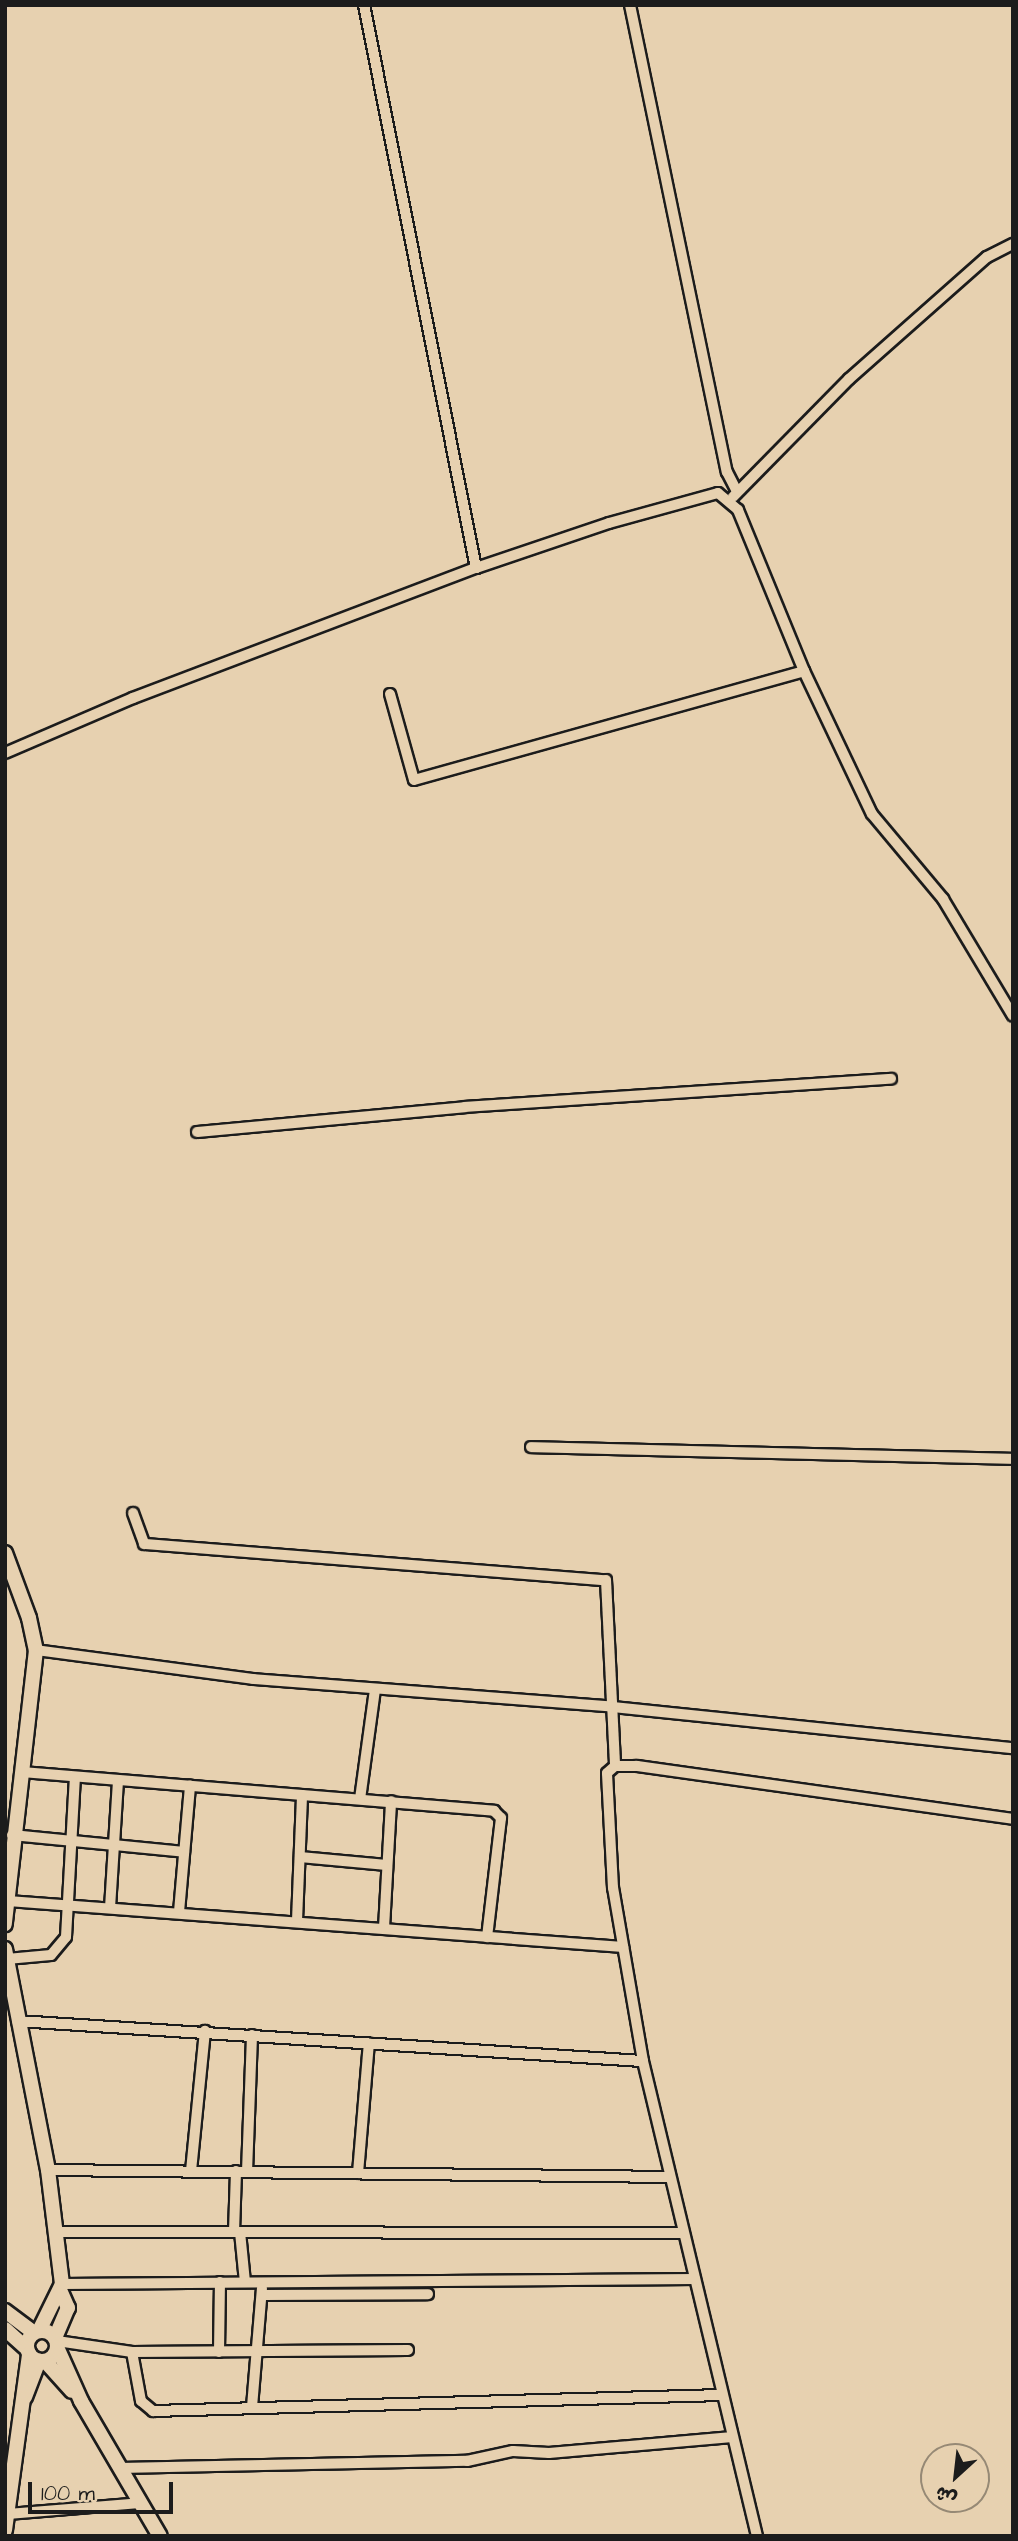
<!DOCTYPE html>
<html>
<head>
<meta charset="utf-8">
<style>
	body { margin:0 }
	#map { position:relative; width:1018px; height:2541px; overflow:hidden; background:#e7d1b0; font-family:"Architects Daughter","Playpen Sans Arabic",sans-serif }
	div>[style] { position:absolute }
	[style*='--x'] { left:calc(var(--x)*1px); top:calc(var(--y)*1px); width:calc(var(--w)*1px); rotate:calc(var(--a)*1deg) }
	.roads { filter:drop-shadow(2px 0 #1c1c1c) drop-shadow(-2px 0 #1c1c1c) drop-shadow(0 2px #1c1c1c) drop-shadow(0 -2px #1c1c1c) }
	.minor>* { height:10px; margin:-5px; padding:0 5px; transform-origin:5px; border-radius:5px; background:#e7d1b0 }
	.tertiary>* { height:14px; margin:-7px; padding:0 7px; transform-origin:7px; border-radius:7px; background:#e7d1b0 }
	.tertiary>.ring { margin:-7px; padding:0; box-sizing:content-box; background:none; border:14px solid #e7d1b0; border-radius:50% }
	span { translate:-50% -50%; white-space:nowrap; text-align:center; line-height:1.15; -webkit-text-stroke:5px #e7d1b0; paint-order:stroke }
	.frame { position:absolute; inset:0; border:7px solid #1c1c1c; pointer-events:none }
	.north { position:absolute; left:920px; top:2443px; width:70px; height:70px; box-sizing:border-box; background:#e7d1b0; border:2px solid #968975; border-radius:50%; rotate:207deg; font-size:19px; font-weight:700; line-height:28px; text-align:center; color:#1c1c1c }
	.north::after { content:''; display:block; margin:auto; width:24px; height:32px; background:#1c1c1c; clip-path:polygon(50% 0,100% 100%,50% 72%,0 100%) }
	.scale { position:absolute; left:28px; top:2482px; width:145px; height:32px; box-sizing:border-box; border:4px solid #1c1c1c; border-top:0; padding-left:9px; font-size:21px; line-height:24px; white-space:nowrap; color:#1c1c1c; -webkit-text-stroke:5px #e7d1b0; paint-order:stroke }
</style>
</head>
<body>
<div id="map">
	<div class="roads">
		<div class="minor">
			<i style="--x:364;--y:5;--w:574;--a:78.75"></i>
			<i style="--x:630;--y:5;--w:477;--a:78.3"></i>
			<i style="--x:727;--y:472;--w:22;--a:63"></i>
			<i style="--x:733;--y:497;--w:165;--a:-45.5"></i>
			<i style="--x:849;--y:379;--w:184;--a:-41.5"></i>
			<i style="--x:987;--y:257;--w:29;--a:-27"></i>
			<i style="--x:390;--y:694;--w:89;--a:74.4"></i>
			<i style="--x:414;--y:780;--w:405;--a:-15.6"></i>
			<i style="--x:5;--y:753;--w:139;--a:-23.3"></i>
			<i style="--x:133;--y:698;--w:367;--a:-20.8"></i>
			<i style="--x:476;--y:568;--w:140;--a:-18.7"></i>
			<i style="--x:609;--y:523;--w:113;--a:-15.4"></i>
			<i style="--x:718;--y:493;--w:26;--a:40"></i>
			<i style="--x:738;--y:510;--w:174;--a:67.7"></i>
			<i style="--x:804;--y:671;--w:158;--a:64.6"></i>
			<i style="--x:872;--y:814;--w:111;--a:50.1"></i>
			<i style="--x:943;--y:899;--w:136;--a:59.1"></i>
			<i style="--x:197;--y:1132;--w:269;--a:-5.3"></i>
			<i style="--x:465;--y:1107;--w:427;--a:-3.8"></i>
			<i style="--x:531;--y:1447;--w:482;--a:1.4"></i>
			<i style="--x:133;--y:1513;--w:33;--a:70"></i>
			<i style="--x:144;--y:1544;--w:463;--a:4.5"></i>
			<i style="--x:606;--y:1580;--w:186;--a:87.2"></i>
			<i style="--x:36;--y:1650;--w:219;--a:7.6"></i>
			<i style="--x:253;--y:1679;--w:361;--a:4.4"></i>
			<i style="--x:613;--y:1707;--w:402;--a:5.9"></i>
			<i style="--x:22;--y:1772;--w:474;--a:4.7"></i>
			<i style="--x:494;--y:1811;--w:10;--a:45"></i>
			<i style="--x:501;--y:1818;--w:120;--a:96.7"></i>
			<i style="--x:360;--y:1799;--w:110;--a:-82.2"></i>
			<i style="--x:12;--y:1835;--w:173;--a:5.6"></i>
			<i style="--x:300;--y:1857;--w:87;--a:5.3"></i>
			<i style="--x:8;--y:1901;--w:617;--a:4.28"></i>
			<i style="--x:110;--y:1908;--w:128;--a:-86.4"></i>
			<i style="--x:179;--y:1912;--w:127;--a:-85"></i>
			<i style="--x:297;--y:1921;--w:126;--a:-87.7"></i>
			<i style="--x:384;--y:1928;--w:127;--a:-86.8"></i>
			<i style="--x:7;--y:1959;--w:44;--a:-5.2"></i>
			<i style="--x:51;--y:1955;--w:23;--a:-50"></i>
			<i style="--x:66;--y:1937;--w:159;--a:-86.8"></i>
			<i style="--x:17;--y:2021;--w:627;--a:3.66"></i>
			<i style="--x:48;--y:2170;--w:622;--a:0.64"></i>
			<i style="--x:191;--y:2171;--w:141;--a:-84.3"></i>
			<i style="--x:247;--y:2172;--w:137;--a:-87.9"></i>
			<i style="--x:358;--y:2173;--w:130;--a:-85.2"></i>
			<i style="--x:57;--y:2232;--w:626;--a:0.09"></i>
			<i style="--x:234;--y:2232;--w:61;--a:-88.1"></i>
			<i style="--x:240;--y:2232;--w:50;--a:84.3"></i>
			<i style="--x:62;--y:2284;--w:633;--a:-0.45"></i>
			<i style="--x:262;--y:2295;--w:166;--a:-0.3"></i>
			<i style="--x:57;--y:2341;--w:76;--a:8.3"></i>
			<i style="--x:132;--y:2352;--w:276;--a:-0.4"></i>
			<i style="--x:132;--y:2352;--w:50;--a:79.6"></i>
			<i style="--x:141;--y:2401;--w:16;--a:40"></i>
			<i style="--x:153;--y:2411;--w:569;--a:-1.61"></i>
			<i style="--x:219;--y:2352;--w:70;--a:-89.2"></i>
			<i style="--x:252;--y:2407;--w:119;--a:-85.2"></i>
			<i style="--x:120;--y:2468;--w:347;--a:-1.2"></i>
			<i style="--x:467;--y:2461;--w:47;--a:-12.3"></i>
			<i style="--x:513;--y:2451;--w:36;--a:3"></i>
			<i style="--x:549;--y:2453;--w:184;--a:-5"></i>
			<i style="--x:7;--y:2514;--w:134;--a:-4.7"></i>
			<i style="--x:757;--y:2536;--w:488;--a:-103.5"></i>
			<i style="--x:643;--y:2061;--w:176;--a:-99.8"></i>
			<i style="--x:613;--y:1888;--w:115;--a:-93"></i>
			<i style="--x:607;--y:1773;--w:11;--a:-41"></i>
			<i style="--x:615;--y:1766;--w:22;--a:0"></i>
			<i style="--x:637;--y:1766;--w:380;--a:8"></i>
		</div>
		<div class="tertiary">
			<i style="--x:5;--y:1553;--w:69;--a:69.7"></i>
			<i style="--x:29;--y:1618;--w:33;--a:78"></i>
			<i style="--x:36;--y:1650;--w:276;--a:96.5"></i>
			<i style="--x:5;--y:1949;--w:225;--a:79"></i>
			<i style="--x:48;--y:2170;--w:115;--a:83"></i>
			<i style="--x:62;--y:2284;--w:52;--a:116.1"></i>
			<i style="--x:5;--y:2311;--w:36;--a:37"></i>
			<i style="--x:5;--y:2329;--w:30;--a:42"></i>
			<i class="ring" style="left:27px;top:2331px;width:16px;height:16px"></i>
			<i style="--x:55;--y:2338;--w:33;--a:-67"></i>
			<i style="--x:68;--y:2308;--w:17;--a:-114"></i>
			<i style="--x:57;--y:2347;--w:59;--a:66"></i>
			<i style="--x:81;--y:2401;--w:156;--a:59.7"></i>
			<i style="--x:45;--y:2361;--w:40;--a:48"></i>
			<i style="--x:25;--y:2397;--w:39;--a:-69"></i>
			<i style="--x:5;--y:2530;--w:178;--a:-82.2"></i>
		</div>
	</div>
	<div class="frame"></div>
	<div class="north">ش</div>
	<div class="scale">100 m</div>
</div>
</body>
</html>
